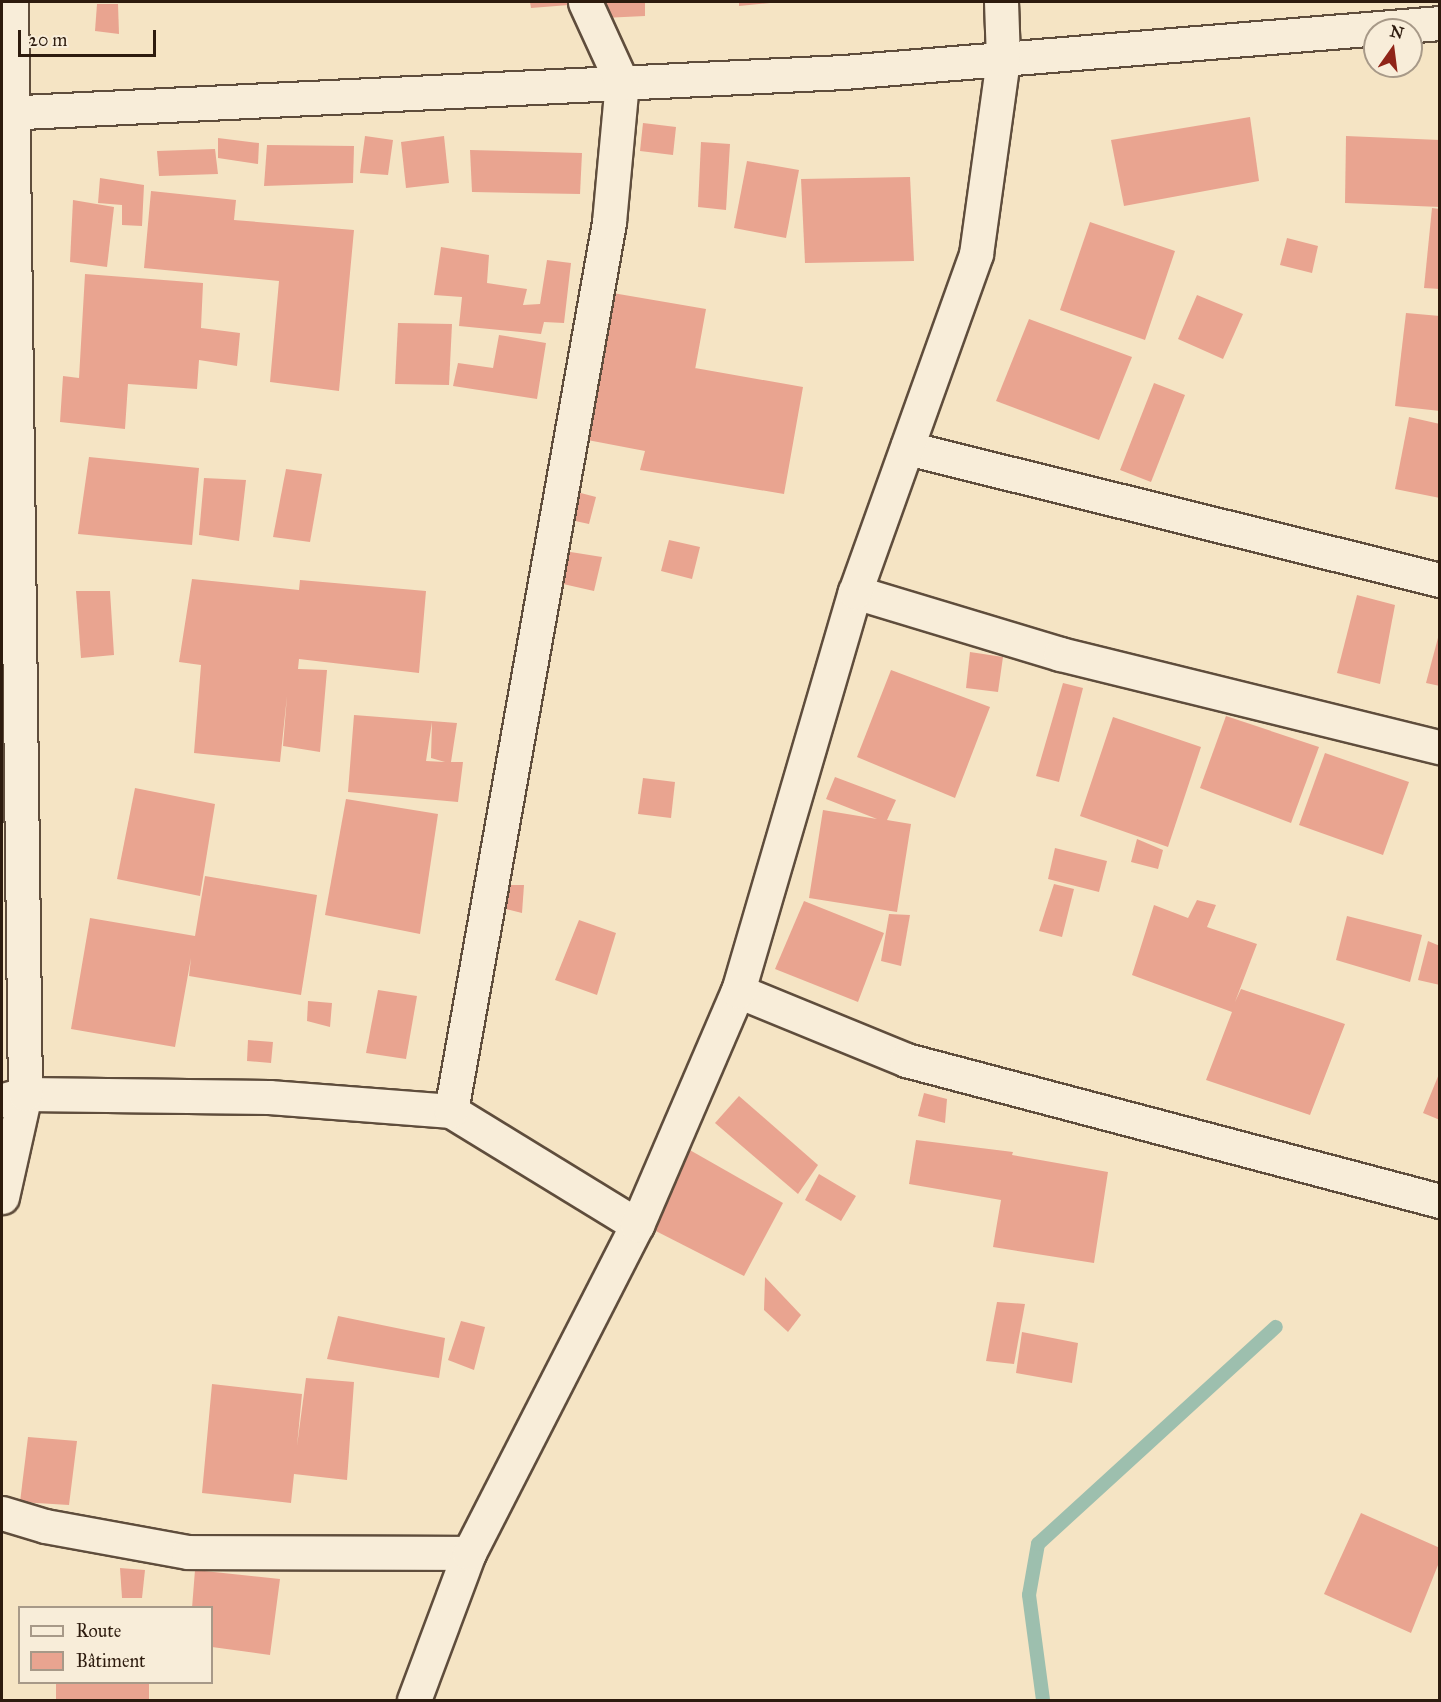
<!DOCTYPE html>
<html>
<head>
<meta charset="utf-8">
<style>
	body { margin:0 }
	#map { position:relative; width:1441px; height:1702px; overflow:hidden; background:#f5e4c4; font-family:"IM FELL Great Primer",serif }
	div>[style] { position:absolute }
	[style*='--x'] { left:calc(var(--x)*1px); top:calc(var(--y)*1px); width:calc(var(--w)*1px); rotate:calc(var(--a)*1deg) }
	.stream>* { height:14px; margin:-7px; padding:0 7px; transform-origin:7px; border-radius:7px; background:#9dbfae }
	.building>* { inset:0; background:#e9a490 }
	.roads { filter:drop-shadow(2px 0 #5f4d3c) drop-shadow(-2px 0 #5f4d3c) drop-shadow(0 2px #5f4d3c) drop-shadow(0 -2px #5f4d3c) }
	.minor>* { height:33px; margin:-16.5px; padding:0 16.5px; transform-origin:16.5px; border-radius:16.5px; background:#f8edd9 }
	span { translate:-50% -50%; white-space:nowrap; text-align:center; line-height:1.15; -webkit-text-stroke:4.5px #f8edd9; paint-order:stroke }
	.frame { position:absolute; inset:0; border:3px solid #2d1b0e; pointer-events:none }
	.legend { position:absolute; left:18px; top:1606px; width:195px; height:78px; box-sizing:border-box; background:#f8edd9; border:2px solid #a79988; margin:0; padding:8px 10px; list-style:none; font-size:18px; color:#2d1b0e }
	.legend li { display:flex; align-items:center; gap:12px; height:30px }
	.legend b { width:30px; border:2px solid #a79988 }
	.north { position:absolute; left:1363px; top:18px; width:60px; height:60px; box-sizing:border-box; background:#f8edd9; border:2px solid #a79988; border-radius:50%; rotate:14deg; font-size:16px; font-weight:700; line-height:24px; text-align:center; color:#2d1b0e }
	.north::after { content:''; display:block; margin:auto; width:21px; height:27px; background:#8f2418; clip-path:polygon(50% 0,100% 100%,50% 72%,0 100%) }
	.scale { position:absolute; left:18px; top:30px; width:138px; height:27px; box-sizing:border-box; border:3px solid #2d1b0e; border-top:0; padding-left:8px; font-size:18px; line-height:21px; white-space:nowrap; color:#2d1b0e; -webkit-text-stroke:4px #f8edd9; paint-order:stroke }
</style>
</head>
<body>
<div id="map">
	<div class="stream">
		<i style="--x:1043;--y:1700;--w:106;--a:-97.6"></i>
		<i style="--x:1029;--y:1595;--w:52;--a:-80"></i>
		<i style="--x:1038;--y:1544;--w:322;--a:-42.4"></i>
	</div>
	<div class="building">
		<i style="clip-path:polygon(530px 2px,568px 2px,569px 5px,531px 8px)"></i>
		<i style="clip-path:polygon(602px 2px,645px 2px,645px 16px,603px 18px)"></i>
		<i style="clip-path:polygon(739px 2px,770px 2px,770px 3px,739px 6px)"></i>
		<i style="clip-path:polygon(97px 4px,118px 4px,119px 34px,95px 31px)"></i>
		<i style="clip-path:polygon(1250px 117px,1259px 181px,1124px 206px,1111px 140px)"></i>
		<i style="clip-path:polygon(643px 123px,676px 127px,673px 155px,640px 151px)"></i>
		<i style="clip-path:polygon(365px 136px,393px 140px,388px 175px,360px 173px)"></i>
		<i style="clip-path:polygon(444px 136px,449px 183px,406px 188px,401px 142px)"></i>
		<i style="clip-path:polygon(1346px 136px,1440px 140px,1440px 207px,1345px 203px)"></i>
		<i style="clip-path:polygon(218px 138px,259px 143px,258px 164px,218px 158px)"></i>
		<i style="clip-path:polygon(701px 142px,730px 144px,726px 210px,698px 207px)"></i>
		<i style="clip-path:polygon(267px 145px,354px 146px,353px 183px,264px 186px)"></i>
		<i style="clip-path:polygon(215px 149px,218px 174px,159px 176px,157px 151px)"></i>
		<i style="clip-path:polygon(470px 150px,582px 153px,580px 194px,472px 192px)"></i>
		<i style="clip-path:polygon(747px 161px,799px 170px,786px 238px,734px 228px)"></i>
		<i style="clip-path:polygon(910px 177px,914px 261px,805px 263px,801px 179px)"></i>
		<i style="clip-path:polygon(100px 178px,144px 185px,142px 226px,122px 225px,122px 205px,98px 203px)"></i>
		<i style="clip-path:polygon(151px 191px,236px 200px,234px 220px,354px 230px,339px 391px,270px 382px,279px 281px,144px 268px)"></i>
		<i style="clip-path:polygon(73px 200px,114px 207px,107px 267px,70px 262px)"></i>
		<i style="clip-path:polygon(1432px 208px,1440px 209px,1440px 289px,1424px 288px)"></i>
		<i style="clip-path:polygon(1090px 222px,1175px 251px,1145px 340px,1060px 310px)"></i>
		<i style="clip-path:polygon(1287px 238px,1318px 246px,1312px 273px,1280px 265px)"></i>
		<i style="clip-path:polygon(441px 247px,489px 255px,487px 283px,527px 289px,523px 305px,540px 304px,547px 260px,571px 263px,564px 323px,544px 322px,541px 334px,459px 326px,462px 297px,434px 295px)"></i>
		<i style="clip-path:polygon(85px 274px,203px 283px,201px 328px,240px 333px,237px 366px,199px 360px,197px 389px,128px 384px,125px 429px,60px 422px,63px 376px,79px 378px)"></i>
		<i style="clip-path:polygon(601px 291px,706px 309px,687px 414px,695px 368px,803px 387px,784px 494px,640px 470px,645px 451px,577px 438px)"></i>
		<i style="clip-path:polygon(1197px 295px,1243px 314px,1223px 359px,1178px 339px)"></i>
		<i style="clip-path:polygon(1406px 313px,1440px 316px,1440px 411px,1395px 406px)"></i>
		<i style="clip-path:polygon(1029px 319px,1132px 357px,1099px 440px,996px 401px)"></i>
		<i style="clip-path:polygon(398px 323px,452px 324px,449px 385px,395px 384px)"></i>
		<i style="clip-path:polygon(499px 335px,546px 343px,537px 399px,453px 386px,458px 363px,493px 368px)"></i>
		<i style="clip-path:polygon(1154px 383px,1185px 395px,1151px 482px,1120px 470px)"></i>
		<i style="clip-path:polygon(1409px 417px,1440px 424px,1440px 498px,1395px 489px)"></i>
		<i style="clip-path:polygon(89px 457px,199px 468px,192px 545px,78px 534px)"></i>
		<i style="clip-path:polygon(286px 469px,322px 474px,310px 542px,273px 537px)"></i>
		<i style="clip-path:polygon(204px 478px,246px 480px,239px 541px,199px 535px)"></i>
		<i style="clip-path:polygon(573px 491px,596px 497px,589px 524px,566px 519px)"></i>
		<i style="clip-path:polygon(669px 540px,700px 547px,692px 579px,661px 571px)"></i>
		<i style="clip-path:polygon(558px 550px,602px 557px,594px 591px,550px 581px)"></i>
		<i style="clip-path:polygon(192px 579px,299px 590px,300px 580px,426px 591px,419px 673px,299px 659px,298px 669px,327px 670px,320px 752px,283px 746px,287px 696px,280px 762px,194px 753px,201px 665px,179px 662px)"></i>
		<i style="clip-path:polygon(76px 591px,110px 591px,114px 655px,81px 658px)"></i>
		<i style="clip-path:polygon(1357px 595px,1395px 605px,1380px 684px,1337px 673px)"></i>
		<i style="clip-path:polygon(1439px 634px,1440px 634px,1440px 686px,1426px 683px)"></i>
		<i style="clip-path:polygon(970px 652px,1003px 657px,998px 692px,966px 688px)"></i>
		<i style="clip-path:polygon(891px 670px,990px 707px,955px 798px,857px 757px)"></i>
		<i style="clip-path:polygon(1063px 683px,1083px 688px,1059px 782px,1036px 776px)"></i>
		<i style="clip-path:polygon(evenodd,354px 715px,457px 723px,451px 762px,463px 762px,458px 802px,348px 792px,354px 715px,432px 722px,431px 758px,445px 762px,426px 761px,432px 722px)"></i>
		<i style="clip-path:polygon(1226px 716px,1319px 747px,1291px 823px,1200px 788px)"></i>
		<i style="clip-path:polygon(1113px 717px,1201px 747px,1168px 847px,1080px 816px)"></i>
		<i style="clip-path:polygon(1325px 753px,1409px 782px,1383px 855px,1299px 825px)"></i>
		<i style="clip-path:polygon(835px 777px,896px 800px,887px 820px,911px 824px,897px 912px,809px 898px,823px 810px,877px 819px,826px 799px)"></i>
		<i style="clip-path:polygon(643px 778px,675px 782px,671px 818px,638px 814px)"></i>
		<i style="clip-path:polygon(135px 788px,215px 804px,200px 896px,117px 879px)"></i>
		<i style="clip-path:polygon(346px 799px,438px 814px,420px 934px,325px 915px)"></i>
		<i style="clip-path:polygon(1137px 839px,1163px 850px,1158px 869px,1131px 862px)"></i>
		<i style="clip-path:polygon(1055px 848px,1107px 861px,1099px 892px,1048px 879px)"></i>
		<i style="clip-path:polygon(205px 876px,317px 895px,301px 995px,189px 976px,191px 958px,175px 1047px,71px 1029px,90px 918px,195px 936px)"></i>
		<i style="clip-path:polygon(1054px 884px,1074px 889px,1062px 937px,1039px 931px)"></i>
		<i style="clip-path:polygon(508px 885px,524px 885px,522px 913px,506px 909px)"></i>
		<i style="clip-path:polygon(1197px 900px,1216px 905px,1207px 927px,1257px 944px,1235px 1002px,1241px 989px,1345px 1024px,1310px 1115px,1206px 1080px,1232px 1012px,1132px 975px,1154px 905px,1188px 918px)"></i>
		<i style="clip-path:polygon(804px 901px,884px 933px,858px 1002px,775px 969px)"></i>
		<i style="clip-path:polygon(889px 914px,910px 915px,901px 966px,881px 961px)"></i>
		<i style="clip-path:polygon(1347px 916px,1422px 935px,1410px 982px,1336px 960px)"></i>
		<i style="clip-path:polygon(579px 920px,616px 933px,597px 995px,555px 980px)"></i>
		<i style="clip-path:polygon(1428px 941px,1440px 946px,1440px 985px,1418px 980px)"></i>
		<i style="clip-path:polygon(378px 990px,417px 996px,406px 1059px,366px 1053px)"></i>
		<i style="clip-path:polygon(308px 1001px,332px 1003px,330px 1027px,307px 1021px)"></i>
		<i style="clip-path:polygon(248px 1040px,273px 1042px,271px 1063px,247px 1061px)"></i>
		<i style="clip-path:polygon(1439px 1074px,1440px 1074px,1440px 1120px,1423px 1113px)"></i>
		<i style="clip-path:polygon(924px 1093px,947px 1099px,945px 1123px,918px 1116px)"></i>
		<i style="clip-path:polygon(739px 1096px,818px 1165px,798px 1194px,715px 1123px)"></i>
		<i style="clip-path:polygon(916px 1140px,1013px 1152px,1012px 1155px,1108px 1172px,1094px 1263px,993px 1247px,1001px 1200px,909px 1184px)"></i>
		<i style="clip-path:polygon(688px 1149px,783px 1203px,744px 1276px,648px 1227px)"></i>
		<i style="clip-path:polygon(819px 1174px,856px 1196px,841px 1221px,805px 1200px)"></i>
		<i style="clip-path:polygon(765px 1277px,801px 1315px,788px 1332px,764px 1310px)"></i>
		<i style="clip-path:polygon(997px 1302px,1025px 1304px,1014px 1364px,986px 1361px)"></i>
		<i style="clip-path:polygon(338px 1316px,445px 1338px,439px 1378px,327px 1359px)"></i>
		<i style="clip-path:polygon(461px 1321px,485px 1327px,474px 1370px,448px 1360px)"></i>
		<i style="clip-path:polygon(1022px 1332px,1078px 1343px,1072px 1383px,1016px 1373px)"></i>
		<i style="clip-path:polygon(306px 1378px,354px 1382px,347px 1480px,294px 1474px,291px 1503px,202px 1493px,212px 1384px,302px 1394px,297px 1446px)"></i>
		<i style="clip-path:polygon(28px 1437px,77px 1441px,69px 1505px,20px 1502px)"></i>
		<i style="clip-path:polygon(1361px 1513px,1440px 1548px,1440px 1560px,1411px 1633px,1324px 1594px)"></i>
		<i style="clip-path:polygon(120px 1568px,145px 1570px,142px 1598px,122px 1598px)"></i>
		<i style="clip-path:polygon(195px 1570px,280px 1579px,270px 1655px,212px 1647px,212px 1608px,192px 1608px)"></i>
		<i style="clip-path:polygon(56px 1683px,149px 1683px,149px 1700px,56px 1700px)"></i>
	</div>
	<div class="roads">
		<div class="minor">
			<i style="--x:2;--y:113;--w:843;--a:-2.79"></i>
			<i style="--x:844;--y:72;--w:598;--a:-4.7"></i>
			<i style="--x:907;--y:448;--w:549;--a:13.91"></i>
			<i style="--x:855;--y:592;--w:214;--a:16.8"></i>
			<i style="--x:1060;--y:654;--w:391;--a:13.8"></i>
			<i style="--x:738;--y:991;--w:182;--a:22.3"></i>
			<i style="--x:906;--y:1060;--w:552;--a:14.79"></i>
			<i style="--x:3;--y:1100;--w:23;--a:-15"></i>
			<i style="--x:25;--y:1094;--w:244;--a:0.7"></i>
			<i style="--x:269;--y:1097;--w:183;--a:4.4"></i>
			<i style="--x:451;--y:1111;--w:218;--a:31.5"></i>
			<i style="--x:451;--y:1111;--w:903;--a:-79.92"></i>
			<i style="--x:609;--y:222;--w:140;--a:-84.7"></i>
			<i style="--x:622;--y:83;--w:89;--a:-114.6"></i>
			<i style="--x:2;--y:1197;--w:106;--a:-77.4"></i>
			<i style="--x:25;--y:1094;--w:1092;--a:-90.73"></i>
			<i style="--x:2;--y:1513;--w:45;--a:16.8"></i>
			<i style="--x:45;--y:1526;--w:145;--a:10.3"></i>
			<i style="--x:188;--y:1552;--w:281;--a:0.2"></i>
			<i style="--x:414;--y:1700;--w:157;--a:-69.5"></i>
			<i style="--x:469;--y:1553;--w:369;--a:-62.9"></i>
			<i style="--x:637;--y:1225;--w:255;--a:-66.7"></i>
			<i style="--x:738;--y:991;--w:416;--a:-73.7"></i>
			<i style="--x:855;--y:592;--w:359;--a:-70.3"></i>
			<i style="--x:976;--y:254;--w:197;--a:-82.1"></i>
			<i style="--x:1003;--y:59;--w:57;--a:-92"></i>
		</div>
	</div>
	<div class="frame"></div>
	<ul class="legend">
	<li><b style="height:8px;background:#f8edd9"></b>Route</li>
	<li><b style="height:16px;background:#e9a490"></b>Bâtiment</li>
	</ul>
	<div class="north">N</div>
	<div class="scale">20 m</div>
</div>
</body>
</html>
